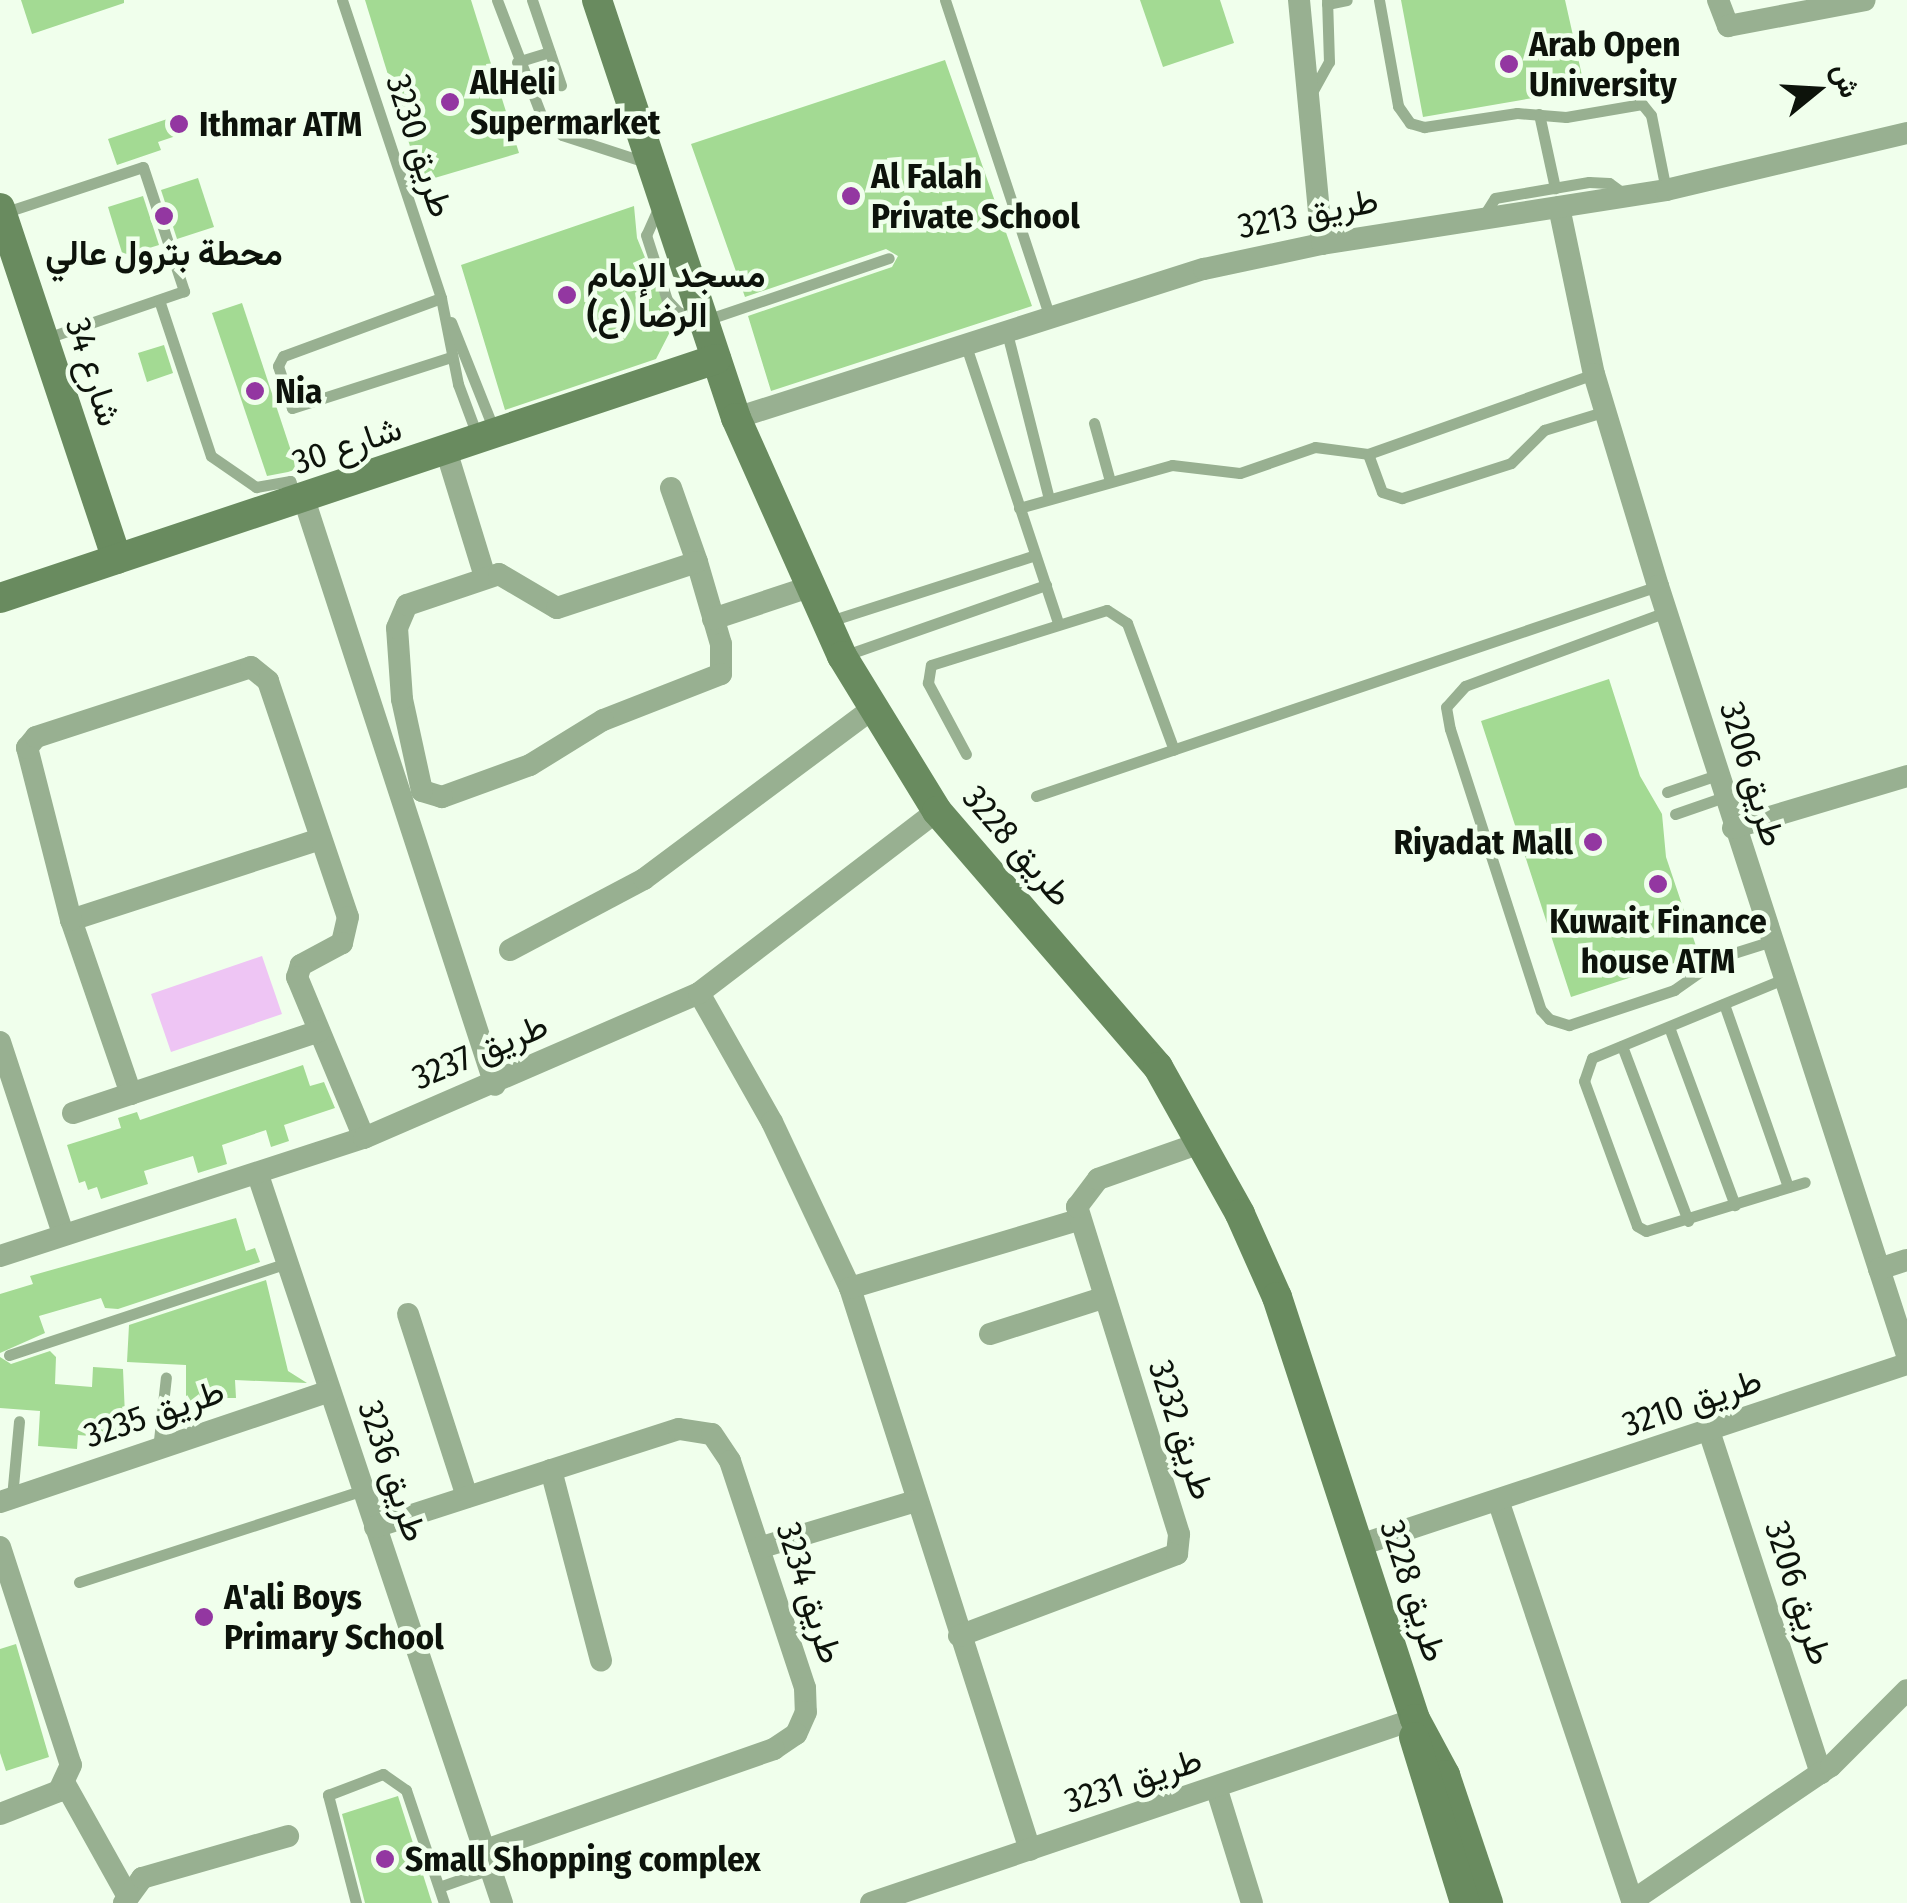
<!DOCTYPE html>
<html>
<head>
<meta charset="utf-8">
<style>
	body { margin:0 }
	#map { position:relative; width:1907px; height:1903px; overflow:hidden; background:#f0ffec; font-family:"Fira Sans Condensed",Vazirmatn,sans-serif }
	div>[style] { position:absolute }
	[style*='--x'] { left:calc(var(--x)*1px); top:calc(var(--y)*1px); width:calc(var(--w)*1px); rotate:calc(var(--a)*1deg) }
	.green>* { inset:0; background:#eec5f4 }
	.building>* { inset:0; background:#a3da93 }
	.lane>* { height:11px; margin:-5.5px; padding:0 5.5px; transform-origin:5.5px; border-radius:5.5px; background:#98b091 }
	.street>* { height:22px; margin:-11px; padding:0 11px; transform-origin:11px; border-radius:11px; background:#98b091 }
	.secondary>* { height:30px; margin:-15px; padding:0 15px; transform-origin:15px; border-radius:15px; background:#698b5f }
	.dots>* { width:28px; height:28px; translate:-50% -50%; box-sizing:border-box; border:5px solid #f0ffec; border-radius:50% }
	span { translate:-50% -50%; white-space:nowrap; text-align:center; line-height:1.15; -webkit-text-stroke:9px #f0ffec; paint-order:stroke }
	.poi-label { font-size:35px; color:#0d130b; font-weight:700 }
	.left { translate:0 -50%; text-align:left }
	.right { translate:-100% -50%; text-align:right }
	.street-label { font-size:35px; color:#0d130b }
	.north { position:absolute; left:1767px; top:40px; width:100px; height:100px; -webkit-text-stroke:8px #f0ffec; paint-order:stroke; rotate:72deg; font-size:28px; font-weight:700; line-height:40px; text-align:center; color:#0d130b }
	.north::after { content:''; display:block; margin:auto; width:35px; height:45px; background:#0d130b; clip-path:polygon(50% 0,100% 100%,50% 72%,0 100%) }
</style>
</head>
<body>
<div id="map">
	<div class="green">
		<i style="clip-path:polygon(262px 956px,282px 1014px,171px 1052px,151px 994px)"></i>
	</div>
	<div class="building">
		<i style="clip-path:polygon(21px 0,124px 0,124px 3px,32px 34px)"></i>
		<i style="clip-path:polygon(365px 0,471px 0,519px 153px,421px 182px)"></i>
		<i style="clip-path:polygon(1140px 0,1220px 0,1234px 43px,1163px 67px)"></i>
		<i style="clip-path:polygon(1401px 0,1565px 0,1585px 89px,1423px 117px)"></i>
		<i style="clip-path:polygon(945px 60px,1032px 306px,771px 391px,748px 316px,892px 267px,898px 256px,886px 249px,745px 297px,691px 144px)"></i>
		<i style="clip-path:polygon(182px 114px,188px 132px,158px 142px,161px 150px,117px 165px,108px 139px)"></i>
		<i style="clip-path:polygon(198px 178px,214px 227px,177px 239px,161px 190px)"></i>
		<i style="clip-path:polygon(143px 196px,159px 245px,123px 256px,108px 207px)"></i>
		<i style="clip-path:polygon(634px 206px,637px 238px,673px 326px,656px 359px,505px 410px,461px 265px)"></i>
		<i style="clip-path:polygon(242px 303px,297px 469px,288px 472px,267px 476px,212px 313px)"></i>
		<i style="clip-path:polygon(164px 345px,173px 373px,147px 382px,138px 353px)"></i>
		<i style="clip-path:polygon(1609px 679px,1640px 776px,1662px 814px,1666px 857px,1699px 955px,1571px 997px,1481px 721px)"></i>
		<i style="clip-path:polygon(303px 1065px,310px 1086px,324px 1082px,335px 1108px,284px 1125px,289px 1141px,271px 1147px,266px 1130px,222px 1145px,227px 1164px,198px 1173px,193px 1156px,144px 1171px,148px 1184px,101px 1199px,97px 1187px,88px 1190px,85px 1181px,79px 1183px,67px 1145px,121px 1128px,118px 1118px,137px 1112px,140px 1120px)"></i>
		<i style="clip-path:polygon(236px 1218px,246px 1251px,255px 1248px,260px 1262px,118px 1309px,105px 1308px,101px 1298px,39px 1316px,45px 1333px,0 1353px,0 1294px,33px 1284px,30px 1276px)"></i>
		<i style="clip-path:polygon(266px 1280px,288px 1371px,307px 1383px,235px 1380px,236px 1398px,221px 1398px,221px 1407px,186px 1407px,186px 1365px,127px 1362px,129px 1325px)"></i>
		<i style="clip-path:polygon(50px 1351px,56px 1357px,55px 1384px,92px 1387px,93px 1367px,123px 1369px,126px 1439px,78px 1435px,77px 1449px,38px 1446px,40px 1411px,0 1408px,0 1357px,11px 1364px)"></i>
		<i style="clip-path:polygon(16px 1644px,49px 1757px,6px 1771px,0 1753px,0 1649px)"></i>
		<i style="clip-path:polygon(398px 1796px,432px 1903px,365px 1903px,342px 1814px)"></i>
	</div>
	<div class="lane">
		<i style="--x:342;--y:0;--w:314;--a:71.6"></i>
		<i style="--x:441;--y:298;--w:88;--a:78.8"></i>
		<i style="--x:458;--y:384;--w:54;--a:69.6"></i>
		<i style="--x:497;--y:0;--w:129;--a:69"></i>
		<i style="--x:543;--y:120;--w:24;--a:38"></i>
		<i style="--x:562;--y:135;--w:87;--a:18"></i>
		<i style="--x:532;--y:0;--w:90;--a:71.2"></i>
		<i style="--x:945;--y:0;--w:332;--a:71.7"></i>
		<i style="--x:1379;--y:0;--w:108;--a:79.8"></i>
		<i style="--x:1398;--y:106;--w:21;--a:55"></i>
		<i style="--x:1410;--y:123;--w:15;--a:16"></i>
		<i style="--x:1424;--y:127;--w:94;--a:-8.6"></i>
		<i style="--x:1517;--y:113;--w:49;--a:4.7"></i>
		<i style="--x:1566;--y:117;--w:77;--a:-9.7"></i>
		<i style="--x:1642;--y:104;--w:14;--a:51"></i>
		<i style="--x:1651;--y:115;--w:76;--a:78.7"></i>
		<i style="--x:1327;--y:4;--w:20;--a:-11"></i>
		<i style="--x:517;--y:62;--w:34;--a:-17"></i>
		<i style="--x:1311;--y:94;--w:37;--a:-61"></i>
		<i style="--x:1329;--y:62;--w:62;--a:-91.8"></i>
		<i style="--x:1539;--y:114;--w:76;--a:77.8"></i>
		<i style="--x:661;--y:202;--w:36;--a:114"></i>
		<i style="--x:646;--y:235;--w:68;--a:72.1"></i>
		<i style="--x:667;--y:300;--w:16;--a:47"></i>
		<i style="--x:678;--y:312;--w:27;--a:20"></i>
		<i style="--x:703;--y:321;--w:196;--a:-18.7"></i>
		<i style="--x:3;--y:213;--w:147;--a:-18.2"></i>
		<i style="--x:143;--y:167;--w:131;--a:71.7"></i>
		<i style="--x:184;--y:291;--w:145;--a:161.1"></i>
		<i style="--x:1483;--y:217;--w:22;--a:-58"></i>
		<i style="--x:1495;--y:198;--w:95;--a:-9.7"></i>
		<i style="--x:1589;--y:182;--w:20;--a:3"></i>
		<i style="--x:1609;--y:183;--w:22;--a:36"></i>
		<i style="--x:441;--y:298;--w:168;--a:159.8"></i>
		<i style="--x:283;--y:356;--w:11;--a:117"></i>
		<i style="--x:278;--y:366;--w:44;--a:71.6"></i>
		<i style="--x:292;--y:408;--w:167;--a:-17.8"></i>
		<i style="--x:159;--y:300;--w:164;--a:71.6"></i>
		<i style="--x:211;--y:456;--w:55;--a:34.6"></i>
		<i style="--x:256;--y:487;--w:35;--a:-10"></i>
		<i style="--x:290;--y:481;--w:17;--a:66"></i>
		<i style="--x:451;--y:322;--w:116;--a:68.3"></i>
		<i style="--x:1006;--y:329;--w:175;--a:75.8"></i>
		<i style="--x:965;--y:343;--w:294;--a:71.6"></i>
		<i style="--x:1094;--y:423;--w:60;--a:74.6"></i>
		<i style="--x:1368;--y:454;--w:40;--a:69.8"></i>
		<i style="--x:1382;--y:492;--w:21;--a:17"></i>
		<i style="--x:1402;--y:498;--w:114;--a:-17.8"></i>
		<i style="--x:1511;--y:463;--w:47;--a:-45"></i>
		<i style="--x:1544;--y:430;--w:65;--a:-17"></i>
		<i style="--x:1019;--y:508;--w:159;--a:-15.7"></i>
		<i style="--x:1172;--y:465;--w:68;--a:6.7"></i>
		<i style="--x:1240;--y:473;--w:79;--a:-19.1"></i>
		<i style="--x:1315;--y:447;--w:53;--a:7.5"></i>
		<i style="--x:1368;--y:454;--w:240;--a:-19.5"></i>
		<i style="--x:1666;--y:612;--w:214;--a:159.8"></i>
		<i style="--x:1465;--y:686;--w:28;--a:132"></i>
		<i style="--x:1446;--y:707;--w:22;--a:80"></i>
		<i style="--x:1450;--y:729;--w:295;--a:72.1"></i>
		<i style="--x:1541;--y:1010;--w:12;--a:48"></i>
		<i style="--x:1549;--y:1019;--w:21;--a:17"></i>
		<i style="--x:1569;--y:1025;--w:111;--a:-18.4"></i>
		<i style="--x:1674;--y:990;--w:57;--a:-35.1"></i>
		<i style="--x:1721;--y:957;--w:50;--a:-17.4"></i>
		<i style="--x:830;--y:621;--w:215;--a:-17.8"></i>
		<i style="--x:846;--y:655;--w:212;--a:-19.3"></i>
		<i style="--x:966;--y:754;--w:81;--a:-118.2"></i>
		<i style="--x:928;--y:683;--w:18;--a:-81"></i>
		<i style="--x:931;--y:665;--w:184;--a:-17.4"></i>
		<i style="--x:1107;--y:610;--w:24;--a:33"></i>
		<i style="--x:1127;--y:623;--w:135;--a:69.7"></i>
		<i style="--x:1667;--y:792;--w:53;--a:-18.8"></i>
		<i style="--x:1036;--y:796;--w:656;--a:-18.66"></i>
		<i style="--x:1675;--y:814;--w:52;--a:-19.1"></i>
		<i style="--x:1781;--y:980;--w:204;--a:157.6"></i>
		<i style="--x:1592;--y:1058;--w:24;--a:109"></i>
		<i style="--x:1584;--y:1081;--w:154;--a:69.9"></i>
		<i style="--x:1637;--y:1226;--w:10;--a:29"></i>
		<i style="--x:1646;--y:1231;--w:166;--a:-17.1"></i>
		<i style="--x:1724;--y:1004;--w:194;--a:70.7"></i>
		<i style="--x:1669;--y:1027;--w:190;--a:69.7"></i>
		<i style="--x:1622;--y:1046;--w:187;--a:69.3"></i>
		<i style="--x:9;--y:1355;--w:293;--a:-18.3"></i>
		<i style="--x:158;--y:1449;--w:72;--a:-83.7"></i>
		<i style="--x:12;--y:1497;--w:76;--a:-84.7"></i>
		<i style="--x:79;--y:1582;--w:299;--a:-17.9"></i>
		<i style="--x:439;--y:1887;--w:54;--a:-19.4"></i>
		<i style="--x:356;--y:1903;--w:112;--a:-104.5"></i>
		<i style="--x:328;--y:1795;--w:59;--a:-20.9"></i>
		<i style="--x:383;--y:1774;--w:28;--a:35"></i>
		<i style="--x:406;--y:1790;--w:119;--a:71.4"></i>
	</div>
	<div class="street">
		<i style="--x:1299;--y:0;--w:245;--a:84.6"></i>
		<i style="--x:1718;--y:0;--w:28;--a:69"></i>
		<i style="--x:1728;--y:26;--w:139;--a:-10.7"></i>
		<i style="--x:1559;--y:207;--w:171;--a:78.2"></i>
		<i style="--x:1594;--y:374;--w:221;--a:73.2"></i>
		<i style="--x:1658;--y:586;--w:808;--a:72.06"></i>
		<i style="--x:736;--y:418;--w:491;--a:-17.7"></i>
		<i style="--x:1204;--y:269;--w:121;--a:-12"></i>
		<i style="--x:1322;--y:244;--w:348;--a:-8.9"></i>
		<i style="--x:1666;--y:190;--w:248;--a:-13.3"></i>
		<i style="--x:446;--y:450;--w:133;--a:72.9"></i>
		<i style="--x:671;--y:488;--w:78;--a:70.6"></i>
		<i style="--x:697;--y:562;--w:85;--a:73.7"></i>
		<i style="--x:721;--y:644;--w:30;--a:90"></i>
		<i style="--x:721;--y:674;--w:127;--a:158.7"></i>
		<i style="--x:603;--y:720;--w:86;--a:148.3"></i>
		<i style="--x:530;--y:765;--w:94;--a:160"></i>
		<i style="--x:442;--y:797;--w:21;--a:-163"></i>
		<i style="--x:422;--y:791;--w:94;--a:-102.3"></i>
		<i style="--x:402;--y:699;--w:71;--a:-94"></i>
		<i style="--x:397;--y:628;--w:25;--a:-67"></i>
		<i style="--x:407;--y:605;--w:97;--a:-18.6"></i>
		<i style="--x:499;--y:574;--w:67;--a:30.4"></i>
		<i style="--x:557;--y:608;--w:147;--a:-18.2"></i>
		<i style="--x:304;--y:499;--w:616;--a:71.95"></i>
		<i style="--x:713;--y:619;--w:101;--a:-18.4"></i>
		<i style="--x:1733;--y:828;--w:182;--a:-16.6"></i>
		<i style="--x:71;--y:920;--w:259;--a:-18"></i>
		<i style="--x:510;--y:950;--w:152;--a:-27.9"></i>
		<i style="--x:644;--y:879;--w:283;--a:-36.7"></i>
		<i style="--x:699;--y:993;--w:148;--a:60.5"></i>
		<i style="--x:772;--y:1122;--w:183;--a:64.8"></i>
		<i style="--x:850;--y:1288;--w:590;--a:72.24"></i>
		<i style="--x:0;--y:1042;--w:202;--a:71.8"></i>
		<i style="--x:131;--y:1094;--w:184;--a:-109"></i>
		<i style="--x:71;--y:920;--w:178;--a:-104.3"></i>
		<i style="--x:27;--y:748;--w:14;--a:-51"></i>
		<i style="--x:36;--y:737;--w:226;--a:-18"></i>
		<i style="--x:251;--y:667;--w:22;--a:39"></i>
		<i style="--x:268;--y:681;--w:249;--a:71.3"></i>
		<i style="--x:348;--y:917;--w:27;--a:103"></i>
		<i style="--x:342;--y:943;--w:47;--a:151.8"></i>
		<i style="--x:301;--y:965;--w:13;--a:108"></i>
		<i style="--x:297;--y:977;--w:174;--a:67.4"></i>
		<i style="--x:73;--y:1113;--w:259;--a:-18.4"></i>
		<i style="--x:258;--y:1175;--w:768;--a:71.47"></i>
		<i style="--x:0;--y:1256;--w:383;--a:-18"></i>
		<i style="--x:364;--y:1138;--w:365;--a:-23.4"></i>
		<i style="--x:699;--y:993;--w:300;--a:-37.4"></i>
		<i style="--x:1879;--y:1269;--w:29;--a:-18"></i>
		<i style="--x:850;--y:1288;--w:238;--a:-16.6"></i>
		<i style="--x:408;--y:1314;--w:192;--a:72.1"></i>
		<i style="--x:990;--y:1334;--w:119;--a:-17.7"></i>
		<i style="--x:1710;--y:1434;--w:357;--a:71.9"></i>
		<i style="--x:551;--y:1470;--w:197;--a:75.3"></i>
		<i style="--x:0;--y:1502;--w:348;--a:-18.6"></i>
		<i style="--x:1499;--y:1503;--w:422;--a:71.5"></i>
		<i style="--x:375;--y:1527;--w:319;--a:-17.9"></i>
		<i style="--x:679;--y:1429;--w:33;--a:9"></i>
		<i style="--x:712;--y:1434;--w:32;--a:56"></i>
		<i style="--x:730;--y:1461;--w:239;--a:71.7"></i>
		<i style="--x:805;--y:1688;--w:24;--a:88"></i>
		<i style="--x:806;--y:1712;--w:24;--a:114"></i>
		<i style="--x:796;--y:1734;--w:27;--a:146"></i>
		<i style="--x:774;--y:1749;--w:308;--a:160.7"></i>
		<i style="--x:1360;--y:1545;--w:576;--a:-18.31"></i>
		<i style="--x:0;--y:1547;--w:229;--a:72"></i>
		<i style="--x:71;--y:1765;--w:29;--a:115"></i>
		<i style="--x:59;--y:1791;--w:63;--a:158.7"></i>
		<i style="--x:759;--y:1548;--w:164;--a:-16.7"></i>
		<i style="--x:959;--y:1636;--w:233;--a:-20.6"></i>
		<i style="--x:1177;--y:1554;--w:20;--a:-84"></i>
		<i style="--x:1179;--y:1534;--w:343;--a:-107.3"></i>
		<i style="--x:1077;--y:1207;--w:35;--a:-53"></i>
		<i style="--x:1098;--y:1179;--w:108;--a:-19.4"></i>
		<i style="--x:65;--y:1784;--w:125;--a:60.8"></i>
		<i style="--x:1217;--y:1790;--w:118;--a:72.8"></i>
		<i style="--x:1632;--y:1901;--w:240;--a:-34.2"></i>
		<i style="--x:1831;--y:1766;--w:107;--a:-45"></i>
		<i style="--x:124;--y:1903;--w:31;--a:-54"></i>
		<i style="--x:142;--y:1878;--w:152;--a:-16"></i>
		<i style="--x:871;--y:1903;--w:574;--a:-18.69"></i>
	</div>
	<div class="secondary">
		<i style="--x:597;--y:0;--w:441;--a:71.6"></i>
		<i style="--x:736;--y:418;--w:261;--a:66"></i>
		<i style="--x:842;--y:656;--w:182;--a:58.5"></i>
		<i style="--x:937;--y:811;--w:338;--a:49.2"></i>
		<i style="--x:1158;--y:1067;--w:168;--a:60.8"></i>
		<i style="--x:1240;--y:1214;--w:91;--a:66"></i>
		<i style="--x:1277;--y:1297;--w:444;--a:71.9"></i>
		<i style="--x:1415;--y:1719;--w:64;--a:61.8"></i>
		<i style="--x:1445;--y:1775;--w:135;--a:71.4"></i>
		<i style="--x:0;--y:208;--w:370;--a:71.6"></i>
		<i style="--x:0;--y:598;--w:755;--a:-18.46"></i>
		<i style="--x:1414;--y:1737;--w:174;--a:72.9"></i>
	</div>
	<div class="dots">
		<i style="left:1509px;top:64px;background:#9337a1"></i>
		<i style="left:450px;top:102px;background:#9337a1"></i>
		<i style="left:179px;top:124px;background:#9337a1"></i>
		<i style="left:851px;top:196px;background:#9337a1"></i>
		<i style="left:164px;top:216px;background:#9337a1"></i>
		<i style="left:567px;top:295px;background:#9337a1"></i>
		<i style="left:255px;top:391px;background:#9337a1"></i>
		<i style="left:1593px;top:842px;background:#9337a1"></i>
		<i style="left:1658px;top:884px;background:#9337a1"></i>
		<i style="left:204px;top:1617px;background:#9337a1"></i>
		<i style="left:385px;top:1859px;background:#9337a1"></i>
	</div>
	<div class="poi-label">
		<span class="left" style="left:1529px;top:64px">Arab Open<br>University</span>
		<span class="left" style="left:470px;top:102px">AlHeli<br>Supermarket</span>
		<span class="left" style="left:199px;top:124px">Ithmar ATM</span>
		<span class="left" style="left:871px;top:196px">Al Falah<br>Private School</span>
		<span style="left:164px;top:253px">محطة بترول عالي</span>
		<span class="left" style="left:587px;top:295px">مسجد الإمام<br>الرضا (ع)</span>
		<span class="left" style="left:275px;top:391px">Nia</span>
		<span class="right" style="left:1573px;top:842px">Riyadat Mall</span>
		<span style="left:1658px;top:941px">Kuwait Finance<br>house ATM</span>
		<span class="left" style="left:224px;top:1617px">A'ali Boys<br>Primary School</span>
		<span class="left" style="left:405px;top:1859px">Small Shopping complex</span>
	</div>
	<div class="street-label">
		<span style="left:420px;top:146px;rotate:72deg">طريق 3230</span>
		<span style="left:1308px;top:213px;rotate:-11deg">طريق 3213</span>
		<span style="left:94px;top:372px;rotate:72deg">شارع 34</span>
		<span style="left:347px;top:445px;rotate:-19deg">شارع 30</span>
		<span style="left:1753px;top:774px;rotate:73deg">طريق 3206</span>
		<span style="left:1018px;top:846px;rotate:49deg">طريق 3228</span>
		<span style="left:480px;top:1051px;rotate:-23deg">طريق 3237</span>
		<span style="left:1692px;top:1402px;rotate:-19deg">طريق 3210</span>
		<span style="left:154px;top:1413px;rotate:-19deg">طريق 3235</span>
		<span style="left:1182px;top:1430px;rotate:72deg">طريق 3232</span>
		<span style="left:393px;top:1471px;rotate:71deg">طريق 3236</span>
		<span style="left:1414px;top:1591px;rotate:72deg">طريق 3228</span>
		<span style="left:810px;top:1593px;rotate:72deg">طريق 3234</span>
		<span style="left:1799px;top:1593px;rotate:72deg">طريق 3206</span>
		<span style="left:1133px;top:1780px;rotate:-18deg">طريق 3231</span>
	</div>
	<div class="north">ش</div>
</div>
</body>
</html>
